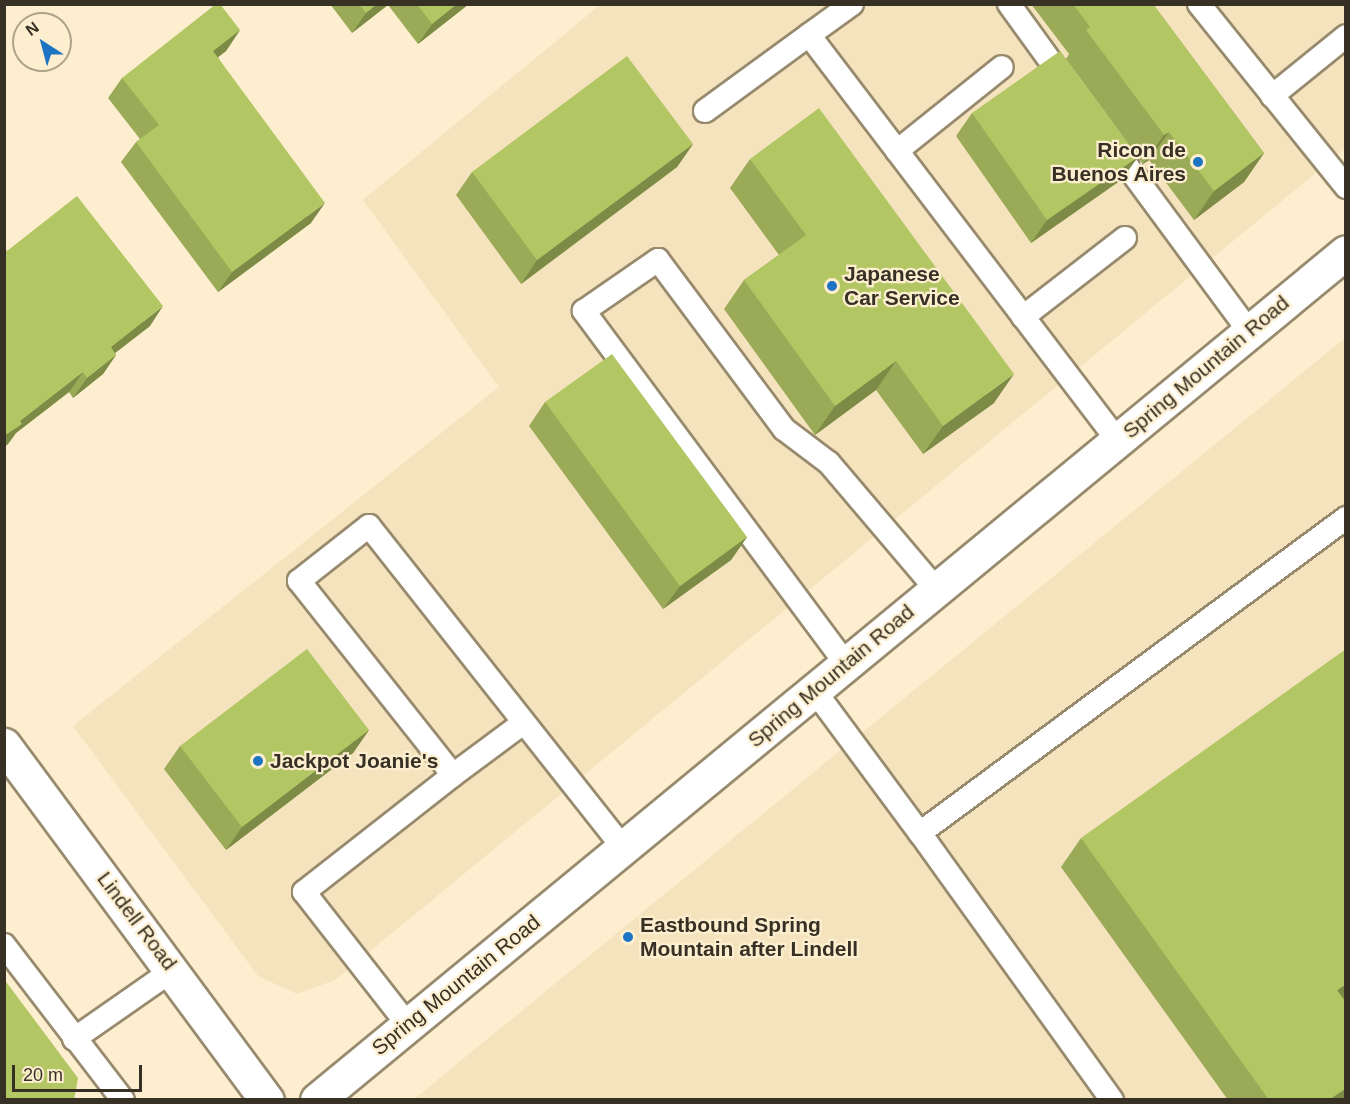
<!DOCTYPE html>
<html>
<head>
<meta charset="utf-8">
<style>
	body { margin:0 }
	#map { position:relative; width:1350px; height:1104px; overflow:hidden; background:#fdeecf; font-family:Arial,sans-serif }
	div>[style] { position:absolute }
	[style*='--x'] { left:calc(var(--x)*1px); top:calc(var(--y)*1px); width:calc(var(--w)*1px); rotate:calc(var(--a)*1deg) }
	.built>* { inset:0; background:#f5e3be }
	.roads { filter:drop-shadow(2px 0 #978a6d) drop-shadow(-2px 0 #978a6d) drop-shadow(0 2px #978a6d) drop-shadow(0 -2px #978a6d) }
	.lane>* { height:22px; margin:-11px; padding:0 11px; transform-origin:11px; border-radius:11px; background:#fff }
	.secondary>* { height:33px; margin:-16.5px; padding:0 16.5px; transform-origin:16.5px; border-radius:16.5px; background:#fff }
	.wall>* { inset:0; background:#9aaa56 }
	.shaded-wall>* { inset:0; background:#7d8b46 }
	.building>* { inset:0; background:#b3c664 }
	.dots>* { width:16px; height:16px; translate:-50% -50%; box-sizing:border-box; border:3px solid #fdeecf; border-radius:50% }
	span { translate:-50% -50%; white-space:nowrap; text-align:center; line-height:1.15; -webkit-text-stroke:4.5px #fdeecf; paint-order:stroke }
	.poi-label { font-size:21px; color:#373125; font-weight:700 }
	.right { translate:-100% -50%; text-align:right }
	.left { translate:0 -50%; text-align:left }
	.street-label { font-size:21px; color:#373125 }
	.frame { position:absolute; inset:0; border:6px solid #373125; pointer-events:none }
	.north { position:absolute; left:12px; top:12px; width:60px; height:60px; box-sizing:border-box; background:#fdeecf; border:2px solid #aea28b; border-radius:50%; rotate:324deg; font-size:16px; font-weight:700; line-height:24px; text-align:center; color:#373125 }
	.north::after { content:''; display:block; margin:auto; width:21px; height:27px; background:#1d74c2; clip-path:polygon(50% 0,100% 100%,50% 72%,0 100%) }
	.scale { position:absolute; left:12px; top:1065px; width:130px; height:27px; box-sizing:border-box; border:3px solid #373125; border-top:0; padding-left:8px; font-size:18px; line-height:21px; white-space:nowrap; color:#373125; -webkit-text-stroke:4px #fdeecf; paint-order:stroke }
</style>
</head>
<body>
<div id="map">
	<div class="built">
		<i style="clip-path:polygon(600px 5px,1345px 5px,1345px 149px,335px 980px,297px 994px,258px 976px,73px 726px,499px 387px,363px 200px)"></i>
		<i style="clip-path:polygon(1345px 338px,1345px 1099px,414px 1099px)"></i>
	</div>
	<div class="roads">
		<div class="lane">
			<i style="--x:1009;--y:4;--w:99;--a:54.1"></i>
			<i style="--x:1199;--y:4;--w:235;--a:51.2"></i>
			<i style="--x:809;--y:35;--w:53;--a:-35.8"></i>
			<i style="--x:1272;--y:96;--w:95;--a:-39"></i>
			<i style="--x:705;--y:111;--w:129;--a:-36.2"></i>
			<i style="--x:809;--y:35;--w:510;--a:52.73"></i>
			<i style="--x:1111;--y:144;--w:232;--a:53.6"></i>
			<i style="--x:897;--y:151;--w:134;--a:-38.7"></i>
			<i style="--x:1023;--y:317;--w:129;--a:-37.8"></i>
			<i style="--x:846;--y:664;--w:440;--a:-126.6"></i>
			<i style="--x:584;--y:311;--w:90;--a:-34.6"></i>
			<i style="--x:658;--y:260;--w:211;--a:53.3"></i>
			<i style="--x:784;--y:429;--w:56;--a:37.1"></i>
			<i style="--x:829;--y:463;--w:165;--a:49.7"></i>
			<i style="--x:814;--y:690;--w:178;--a:53.5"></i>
			<i style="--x:920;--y:833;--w:530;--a:-36.48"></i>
			<i style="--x:453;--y:775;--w:87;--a:-36.6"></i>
			<i style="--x:920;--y:833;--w:329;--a:54.3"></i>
			<i style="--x:4;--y:945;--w:195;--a:52.5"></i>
			<i style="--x:408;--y:1025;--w:169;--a:-128"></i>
			<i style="--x:304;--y:892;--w:189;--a:-38.1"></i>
			<i style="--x:453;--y:775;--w:248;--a:-128.4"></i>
			<i style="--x:299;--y:581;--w:89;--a:-38.2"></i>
			<i style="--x:369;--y:526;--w:410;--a:51.7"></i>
			<i style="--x:74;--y:1039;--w:121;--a:-34.9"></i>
		</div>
		<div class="secondary">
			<i style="--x:4;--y:745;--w:442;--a:53.5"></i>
			<i style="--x:317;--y:1100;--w:1333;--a:-39.49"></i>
		</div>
	</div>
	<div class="wall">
		<i style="clip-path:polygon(330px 4px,469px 4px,418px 44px,388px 5px,352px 33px)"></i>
		<i style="clip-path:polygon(1031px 4px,1153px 4px,1264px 153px,1244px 182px,1194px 220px,1149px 160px,1143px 164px,1066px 59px,1069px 54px)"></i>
		<i style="clip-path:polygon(240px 30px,226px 51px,218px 57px,311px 223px,218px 292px,121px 162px,136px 142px,140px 139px,108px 98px,122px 78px)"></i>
		<i style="clip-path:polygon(972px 113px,1138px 157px,1121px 180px,1031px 243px,956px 136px)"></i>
		<i style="clip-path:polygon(693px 144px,677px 167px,521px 284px,456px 195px,472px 172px)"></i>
		<i style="clip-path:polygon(750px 159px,994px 403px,923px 454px,876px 390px,815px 435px,724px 309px,744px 280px,779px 255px,730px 188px)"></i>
		<i style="clip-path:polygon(4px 248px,7px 251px,150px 326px,115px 353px,116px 355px,103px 374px,73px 398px,69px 392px,16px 433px,8px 444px,4px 447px)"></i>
		<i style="clip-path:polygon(545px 402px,747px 537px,731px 560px,663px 609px,529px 426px)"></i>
		<i style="clip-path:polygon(369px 730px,353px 753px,226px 850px,164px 769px,180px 746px)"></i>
		<i style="clip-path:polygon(1081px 838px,1346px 1100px,1228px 1100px,1061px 867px)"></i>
	</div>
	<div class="shaded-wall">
		<i style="clip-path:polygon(377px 4px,389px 4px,352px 33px,366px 13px)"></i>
		<i style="clip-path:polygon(457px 4px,469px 4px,418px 44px,432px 24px)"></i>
		<i style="clip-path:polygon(240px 30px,226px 51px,199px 72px,213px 51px)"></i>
		<i style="clip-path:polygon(1169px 132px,1149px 160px,1143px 164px,1164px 135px)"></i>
		<i style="clip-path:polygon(693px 144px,677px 167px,521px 284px,537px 260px)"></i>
		<i style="clip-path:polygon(1264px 153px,1244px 182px,1194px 220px,1214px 191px)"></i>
		<i style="clip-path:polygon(1138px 157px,1121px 180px,1031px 243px,1047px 220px)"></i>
		<i style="clip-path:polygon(325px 203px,311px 223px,218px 292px,232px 272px)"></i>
		<i style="clip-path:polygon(163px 306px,150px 326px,97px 367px,111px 347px)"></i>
		<i style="clip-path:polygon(116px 355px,103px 374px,73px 398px,87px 378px)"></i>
		<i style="clip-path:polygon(896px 361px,876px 390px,815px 435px,835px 406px)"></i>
		<i style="clip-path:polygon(83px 372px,69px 392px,16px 433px,8px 444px,4px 447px,4px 436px,20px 421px)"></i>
		<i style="clip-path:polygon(1014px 374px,994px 403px,923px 454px,943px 426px)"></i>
		<i style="clip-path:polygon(747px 537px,731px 560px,663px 609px,680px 586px)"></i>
		<i style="clip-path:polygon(369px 730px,353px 753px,226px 850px,242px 827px)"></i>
		<i style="clip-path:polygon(1346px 984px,1346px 998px,1317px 1019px,1337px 990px)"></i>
		<i style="clip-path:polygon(1346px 1088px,1346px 1100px,1329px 1100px)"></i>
	</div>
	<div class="building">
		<i style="clip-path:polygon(216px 4px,220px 4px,240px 30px,213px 51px,325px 203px,232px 272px,136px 142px,159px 125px,122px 78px)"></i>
		<i style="clip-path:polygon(359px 4px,377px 4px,366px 13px)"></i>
		<i style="clip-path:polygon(417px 4px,457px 4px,432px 24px)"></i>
		<i style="clip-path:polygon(1073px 4px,1153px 4px,1264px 153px,1214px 191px,1169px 132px,1164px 135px,1086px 30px,1090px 27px)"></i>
		<i style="clip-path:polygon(1060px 51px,1138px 157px,1047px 220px,972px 113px)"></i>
		<i style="clip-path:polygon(627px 56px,693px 144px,537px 260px,472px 172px)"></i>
		<i style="clip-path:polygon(819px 108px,1014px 374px,943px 426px,896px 361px,835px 406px,744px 280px,806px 235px,750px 159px)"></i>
		<i style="clip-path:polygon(77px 196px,163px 306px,111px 347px,116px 355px,87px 378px,83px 372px,20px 421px,22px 424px,4px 436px,4px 248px,7px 251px)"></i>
		<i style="clip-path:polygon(612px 354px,747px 537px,680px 586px,545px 402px)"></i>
		<i style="clip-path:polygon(307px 649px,369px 730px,242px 827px,180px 746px)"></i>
		<i style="clip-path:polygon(1346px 649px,1346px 984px,1337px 990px,1346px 1002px,1346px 1088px,1329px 1100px,1269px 1100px,1081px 838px)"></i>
		<i style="clip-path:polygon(4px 979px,78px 1078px,74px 1100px,4px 1100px)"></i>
	</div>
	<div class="dots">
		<i style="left:1198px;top:162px;background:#1d74c2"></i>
		<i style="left:832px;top:286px;background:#1d74c2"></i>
		<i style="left:258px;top:761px;background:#1d74c2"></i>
		<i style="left:628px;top:937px;background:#1d74c2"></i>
	</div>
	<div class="poi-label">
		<span class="right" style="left:1186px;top:162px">Ricon de<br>Buenos Aires</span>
		<span class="left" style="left:844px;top:286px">Japanese<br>Car Service</span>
		<span class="left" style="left:270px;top:761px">Jackpot Joanie's</span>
		<span class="left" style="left:640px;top:937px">Eastbound Spring<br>Mountain after Lindell</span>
	</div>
	<div class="street-label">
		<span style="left:1206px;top:367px;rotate:-40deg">Spring Mountain Road</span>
		<span style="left:831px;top:676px;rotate:-40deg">Spring Mountain Road</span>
		<span style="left:137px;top:921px;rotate:53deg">Lindell Road</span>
		<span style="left:456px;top:985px;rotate:-39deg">Spring Mountain Road</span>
	</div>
	<div class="frame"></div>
	<div class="north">N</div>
	<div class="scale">20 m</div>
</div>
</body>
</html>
